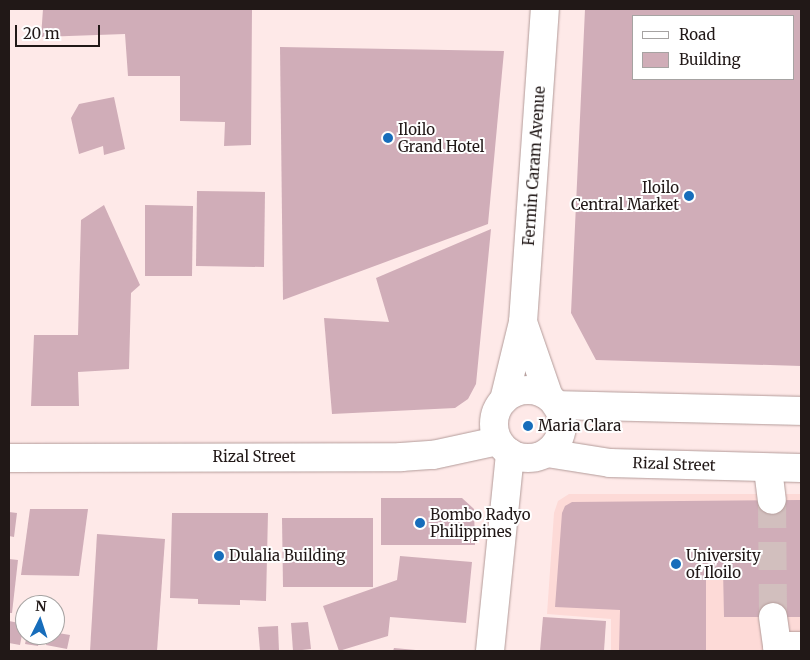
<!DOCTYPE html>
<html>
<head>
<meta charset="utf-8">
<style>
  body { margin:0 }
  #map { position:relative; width:810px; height:660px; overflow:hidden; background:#fee9e8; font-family:Merriweather,serif }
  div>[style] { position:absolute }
  .built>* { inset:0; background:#fddad7 }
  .building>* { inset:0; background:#d0adb8 }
  .minor-tunnel>* { height:28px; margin-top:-14px; transform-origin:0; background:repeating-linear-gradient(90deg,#d2bfbe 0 28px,transparent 0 42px) }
  .roads { filter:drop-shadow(0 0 1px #b39b99) drop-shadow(0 0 1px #b39b99) }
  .minor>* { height:28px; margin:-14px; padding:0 14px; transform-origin:14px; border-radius:14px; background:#fff }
  .major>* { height:28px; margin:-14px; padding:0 14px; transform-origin:14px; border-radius:14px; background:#fff }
  .major>.ring { margin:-14px; padding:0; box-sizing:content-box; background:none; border:28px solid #fff; border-radius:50% }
  .dots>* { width:14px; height:14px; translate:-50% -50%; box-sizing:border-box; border:2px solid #fff; border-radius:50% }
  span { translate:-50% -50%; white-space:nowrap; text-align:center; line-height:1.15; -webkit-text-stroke:4px #fff; paint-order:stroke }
  .poi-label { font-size:15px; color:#211817 }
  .left { translate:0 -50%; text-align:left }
  .right { translate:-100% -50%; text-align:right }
  .street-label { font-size:15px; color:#211817 }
  .frame { position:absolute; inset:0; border:10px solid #211817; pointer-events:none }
  .legend { position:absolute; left:632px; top:15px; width:162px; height:65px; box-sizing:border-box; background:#fff; border:1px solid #a6a3a2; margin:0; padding:6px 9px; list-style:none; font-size:15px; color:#211817 }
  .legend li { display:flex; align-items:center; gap:10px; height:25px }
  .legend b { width:25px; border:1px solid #a6a3a2 }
  .north { position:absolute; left:15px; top:595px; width:50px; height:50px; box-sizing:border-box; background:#fff; border:1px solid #a6a3a2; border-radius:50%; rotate:4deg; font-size:14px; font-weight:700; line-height:20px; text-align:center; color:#211817 }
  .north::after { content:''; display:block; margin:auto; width:18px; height:22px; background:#176dbb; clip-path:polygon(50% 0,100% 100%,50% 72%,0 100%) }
  .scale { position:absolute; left:15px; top:25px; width:85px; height:22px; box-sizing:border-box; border:2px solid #211817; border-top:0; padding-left:6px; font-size:15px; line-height:18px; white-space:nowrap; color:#211817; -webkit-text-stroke:4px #fff; paint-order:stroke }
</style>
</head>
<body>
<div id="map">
  <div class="built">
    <i style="clip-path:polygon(569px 494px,801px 494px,801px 651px,611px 651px,611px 619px,547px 614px,554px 513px,558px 501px)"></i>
  </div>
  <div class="building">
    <i style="clip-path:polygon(43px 9px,252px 9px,251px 145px,224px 146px,225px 122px,180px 121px,180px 76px,128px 76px,125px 34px,41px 37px)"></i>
    <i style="clip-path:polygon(evenodd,585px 9px,801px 9px,801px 366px,596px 360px,571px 313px,585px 9px,634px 16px,794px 16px,794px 79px,634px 79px,634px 16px)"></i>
    <i style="clip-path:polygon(280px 47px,504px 51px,488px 224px,283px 300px)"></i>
    <i style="clip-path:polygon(114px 97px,125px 149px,104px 155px,103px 146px,79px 154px,71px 118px,79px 104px)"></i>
    <i style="clip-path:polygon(197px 191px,265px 192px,264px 267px,196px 266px)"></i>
    <i style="clip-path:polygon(104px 205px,140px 285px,131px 293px,129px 369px,78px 372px,79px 406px,31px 406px,34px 335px,78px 335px,81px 220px)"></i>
    <i style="clip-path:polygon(145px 205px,193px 206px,192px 276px,145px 276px)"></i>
    <i style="clip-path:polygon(491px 229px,476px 384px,468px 399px,455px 408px,332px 414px,324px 318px,389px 322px,376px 278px)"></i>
    <i style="clip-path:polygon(381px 498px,462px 498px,474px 509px,475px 545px,381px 545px)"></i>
    <i style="clip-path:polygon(801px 500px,801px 617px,724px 617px,723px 569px,706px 570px,706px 651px,619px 651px,620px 610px,555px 607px,562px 513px,565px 506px,572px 502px)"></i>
    <i style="clip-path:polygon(30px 509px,88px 509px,79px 576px,21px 575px)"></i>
    <i style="clip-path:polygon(9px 512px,17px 513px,14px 537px,9px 536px)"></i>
    <i style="clip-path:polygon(172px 513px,268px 513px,266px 601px,240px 600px,240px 605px,198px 604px,198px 599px,170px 598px)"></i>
    <i style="clip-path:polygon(282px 518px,373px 518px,373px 587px,283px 587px)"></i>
    <i style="clip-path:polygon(97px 534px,165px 539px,157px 651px,90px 651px)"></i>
    <i style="clip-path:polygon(400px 556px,472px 562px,466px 623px,390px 617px,388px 636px,339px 651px,323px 606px,397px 580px)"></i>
    <i style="clip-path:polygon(9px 559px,18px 560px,12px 613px,9px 613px)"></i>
    <i style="clip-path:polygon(543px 617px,606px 621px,604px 651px,540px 651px)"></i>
    <i style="clip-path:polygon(9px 621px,24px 624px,20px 645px,9px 643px)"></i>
    <i style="clip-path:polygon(308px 622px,311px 649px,293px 651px,291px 623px)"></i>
    <i style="clip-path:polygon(278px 626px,279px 651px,260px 651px,258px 627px)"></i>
    <i style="clip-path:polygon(55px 627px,59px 628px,58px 633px,70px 635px,67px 649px,46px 645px,48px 635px,55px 635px)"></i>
    <i style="clip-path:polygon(27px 635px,41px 635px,38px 646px,25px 644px)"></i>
    <i style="clip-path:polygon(394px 648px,416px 650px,415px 651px,393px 651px)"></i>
  </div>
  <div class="minor-tunnel">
    <i style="left:772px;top:500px;width:117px;rotate:89.5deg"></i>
  </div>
  <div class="roads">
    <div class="minor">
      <i style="left:523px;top:322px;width:79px;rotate:70.9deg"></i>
      <i style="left:504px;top:400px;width:80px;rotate:-76.3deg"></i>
      <i style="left:523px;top:322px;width:314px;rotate:-86deg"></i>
      <i style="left:769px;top:477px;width:23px;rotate:83deg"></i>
      <i style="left:773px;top:617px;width:29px;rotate:82deg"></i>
      <i style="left:777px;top:646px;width:24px"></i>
      <i style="left:490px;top:651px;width:199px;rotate:-84.2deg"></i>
    </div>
    <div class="major">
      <i class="ring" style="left:494px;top:390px;width:40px;height:40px"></i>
      <i style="left:556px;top:405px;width:245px;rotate:1.4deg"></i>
      <i style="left:547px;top:453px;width:64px;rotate:9deg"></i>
      <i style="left:610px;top:463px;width:191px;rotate:1.5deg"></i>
      <i style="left:9px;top:458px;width:392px;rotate:-0.1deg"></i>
      <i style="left:401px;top:457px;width:32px;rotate:-4deg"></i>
      <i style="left:433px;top:455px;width:66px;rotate:-12.2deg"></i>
    </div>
  </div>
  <div class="dots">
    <i style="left:388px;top:138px;background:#176dbb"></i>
    <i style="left:689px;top:196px;background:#176dbb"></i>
    <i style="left:528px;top:426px;background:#176dbb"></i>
    <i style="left:420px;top:523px;background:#176dbb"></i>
    <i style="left:219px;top:556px;background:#176dbb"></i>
    <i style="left:676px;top:564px;background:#176dbb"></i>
  </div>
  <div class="poi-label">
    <span class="left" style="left:398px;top:138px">Iloilo<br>Grand Hotel</span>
    <span class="right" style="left:679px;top:196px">Iloilo<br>Central Market</span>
    <span class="left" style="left:538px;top:426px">Maria Clara</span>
    <span class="left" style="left:430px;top:523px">Bombo Radyo<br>Philippines</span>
    <span class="left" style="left:686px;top:564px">University<br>of Iloilo</span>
    <span class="left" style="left:229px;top:556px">Dulalia Building</span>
  </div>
  <div class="street-label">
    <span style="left:534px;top:166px;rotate:-86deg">Fermin Caram Avenue</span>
    <span style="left:254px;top:457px">Rizal Street</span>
    <span style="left:674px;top:464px;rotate:2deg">Rizal Street</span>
  </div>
  <div class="frame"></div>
  <ul class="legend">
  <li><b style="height:6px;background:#fff"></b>Road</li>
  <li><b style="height:14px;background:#d0adb8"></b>Building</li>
  </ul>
  <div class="north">N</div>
  <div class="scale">20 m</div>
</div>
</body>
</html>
